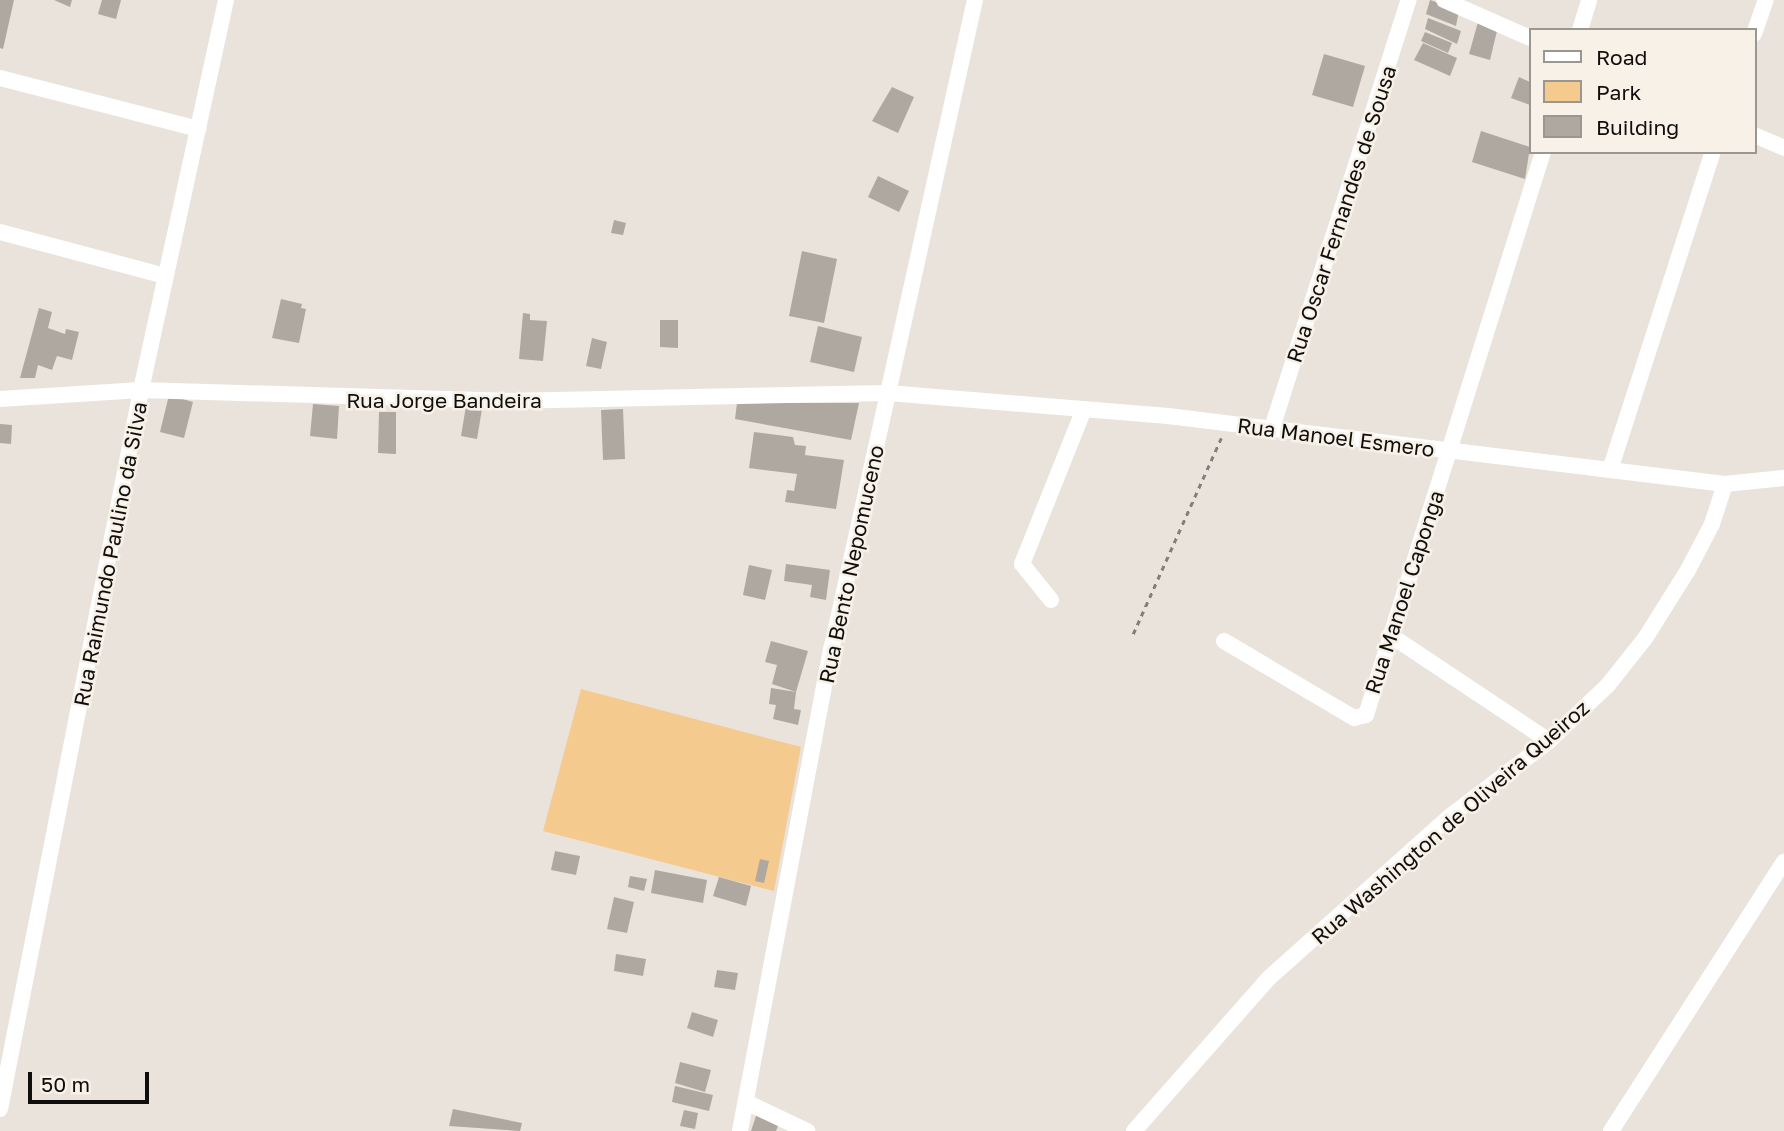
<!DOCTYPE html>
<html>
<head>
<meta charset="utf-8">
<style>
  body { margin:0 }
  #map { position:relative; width:1784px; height:1131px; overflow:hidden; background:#eae3db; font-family:"Golos Text",sans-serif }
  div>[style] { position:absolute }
  .green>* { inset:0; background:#f4ca8f }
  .building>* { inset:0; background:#aea8a0 }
  .path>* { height:2.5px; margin-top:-1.25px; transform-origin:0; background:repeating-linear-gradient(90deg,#837e79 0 5px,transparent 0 10px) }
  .minor>* { height:16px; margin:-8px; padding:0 8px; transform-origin:8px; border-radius:8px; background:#fff }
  span { translate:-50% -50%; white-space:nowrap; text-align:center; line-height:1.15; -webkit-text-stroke:5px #f7f1e8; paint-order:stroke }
  .street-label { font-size:21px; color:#100e0c }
  .legend { position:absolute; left:1529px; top:28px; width:228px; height:126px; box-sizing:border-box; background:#f7f1e8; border:2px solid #9b9690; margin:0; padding:9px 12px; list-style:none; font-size:21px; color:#100e0c }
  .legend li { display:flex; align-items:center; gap:14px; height:35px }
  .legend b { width:35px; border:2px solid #9b9690 }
  .scale { position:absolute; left:28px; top:1072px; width:121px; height:32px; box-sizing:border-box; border:4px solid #100e0c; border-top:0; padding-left:9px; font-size:21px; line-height:24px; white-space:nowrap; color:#100e0c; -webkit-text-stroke:5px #f7f1e8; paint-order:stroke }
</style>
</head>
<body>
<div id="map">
  <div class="green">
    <i style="clip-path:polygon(581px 689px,801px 747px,774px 891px,543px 831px)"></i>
  </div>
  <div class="building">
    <i style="clip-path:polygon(0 0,14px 0,3px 49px,0 48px)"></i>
    <i style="clip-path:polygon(54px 0,72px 0,70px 7px)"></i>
    <i style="clip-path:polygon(102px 0,121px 0,116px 19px,98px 14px)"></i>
    <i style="clip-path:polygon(1430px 0,1459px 10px,1456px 26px,1426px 14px)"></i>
    <i style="clip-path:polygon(1428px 18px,1461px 31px,1457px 44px,1425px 29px)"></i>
    <i style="clip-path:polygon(1478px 22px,1497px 31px,1490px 60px,1469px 54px)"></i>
    <i style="clip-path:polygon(1425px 32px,1452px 43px,1448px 53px,1421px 41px)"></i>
    <i style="clip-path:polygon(1423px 43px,1457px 58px,1450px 76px,1414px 60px)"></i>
    <i style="clip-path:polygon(1324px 54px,1365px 66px,1353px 107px,1312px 95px)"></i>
    <i style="clip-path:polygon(1519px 77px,1530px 82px,1530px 105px,1511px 98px)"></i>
    <i style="clip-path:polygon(892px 87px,914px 97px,898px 133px,872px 121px)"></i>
    <i style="clip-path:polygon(1481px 131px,1530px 147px,1525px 179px,1472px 162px)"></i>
    <i style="clip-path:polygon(878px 176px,909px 191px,899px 212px,868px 197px)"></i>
    <i style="clip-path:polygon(614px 220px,626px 223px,623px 235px,611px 233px)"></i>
    <i style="clip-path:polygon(802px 251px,837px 259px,824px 323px,789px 316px)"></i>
    <i style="clip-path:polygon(281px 299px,302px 304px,301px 308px,306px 309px,299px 343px,272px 338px)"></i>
    <i style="clip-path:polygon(39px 308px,52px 312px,48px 328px,65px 334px,66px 329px,79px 332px,72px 360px,57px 356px,52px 370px,38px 365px,35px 378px,20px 378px)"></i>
    <i style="clip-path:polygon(523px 313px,530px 314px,530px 320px,547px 321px,543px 361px,519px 359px)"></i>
    <i style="clip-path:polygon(660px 320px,678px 320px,678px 348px,660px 347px)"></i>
    <i style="clip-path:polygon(818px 326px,862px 337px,854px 372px,810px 362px)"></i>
    <i style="clip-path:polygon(592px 338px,607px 342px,601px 369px,586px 366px)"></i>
    <i style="clip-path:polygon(169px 395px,193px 402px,184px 438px,160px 432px)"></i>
    <i style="clip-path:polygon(737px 403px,859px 403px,851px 440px,735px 419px)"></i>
    <i style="clip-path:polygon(313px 404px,339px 406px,337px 439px,310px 436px)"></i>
    <i style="clip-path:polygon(466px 406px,482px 409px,477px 439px,461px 436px)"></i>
    <i style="clip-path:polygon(623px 409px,625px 459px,603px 460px,601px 410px)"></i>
    <i style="clip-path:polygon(379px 412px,396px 412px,396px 454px,378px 453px)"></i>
    <i style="clip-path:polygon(0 424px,12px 425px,11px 444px,0 443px)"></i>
    <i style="clip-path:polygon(754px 432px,793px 437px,795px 445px,806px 446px,805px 455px,844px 460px,836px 509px,785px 502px,787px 490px,794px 491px,797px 474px,749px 468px)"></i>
    <i style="clip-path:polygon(786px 564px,830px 570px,826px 600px,810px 597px,812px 585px,784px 581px)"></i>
    <i style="clip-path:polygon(749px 565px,772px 570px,765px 600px,743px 595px)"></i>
    <i style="clip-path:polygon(771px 641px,808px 651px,796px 692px,794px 709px,801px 710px,798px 725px,773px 719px,776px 705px,769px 704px,771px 688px,796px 692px,772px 684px,777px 665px,765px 662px)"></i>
    <i style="clip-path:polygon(555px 851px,580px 856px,576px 875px,551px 870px)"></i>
    <i style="clip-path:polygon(760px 859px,769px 861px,764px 883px,755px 881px)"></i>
    <i style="clip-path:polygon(655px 870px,707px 880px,703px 903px,651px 893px)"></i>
    <i style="clip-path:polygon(630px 876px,647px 879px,644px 891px,628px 887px)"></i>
    <i style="clip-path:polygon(719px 877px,751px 886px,746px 906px,713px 896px)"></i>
    <i style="clip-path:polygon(614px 897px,634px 902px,627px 933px,607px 929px)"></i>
    <i style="clip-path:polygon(616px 954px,646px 959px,643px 976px,614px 971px)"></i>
    <i style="clip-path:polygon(717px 970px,738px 973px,735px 990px,714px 987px)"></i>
    <i style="clip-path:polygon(692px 1012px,718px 1020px,713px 1037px,687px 1028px)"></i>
    <i style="clip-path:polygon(680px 1062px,711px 1070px,705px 1092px,675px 1083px)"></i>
    <i style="clip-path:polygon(675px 1086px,713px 1095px,709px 1111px,672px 1102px)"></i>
    <i style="clip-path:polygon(453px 1109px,522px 1123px,520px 1131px,449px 1126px)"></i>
    <i style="clip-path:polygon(684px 1110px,698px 1113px,695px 1129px,680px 1126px)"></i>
    <i style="clip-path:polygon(757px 1113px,780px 1121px,776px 1131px,751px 1131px)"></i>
  </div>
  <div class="path">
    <i style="left:1133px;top:634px;width:215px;rotate:-65.8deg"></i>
  </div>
  <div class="minor">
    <i style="left:1444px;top:0;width:94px;rotate:23.8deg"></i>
    <i style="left:1580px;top:30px;width:31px;rotate:-73deg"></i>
    <i style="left:1754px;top:34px;width:36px;rotate:-71deg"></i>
    <i style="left:0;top:78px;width:205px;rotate:14.4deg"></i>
    <i style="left:1754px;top:135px;width:33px;rotate:23deg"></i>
    <i style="left:0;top:232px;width:171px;rotate:14.9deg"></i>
    <i style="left:0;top:399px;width:141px;rotate:-3.7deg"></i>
    <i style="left:141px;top:390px;width:363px;rotate:1.7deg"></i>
    <i style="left:504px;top:401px;width:384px;rotate:-1.2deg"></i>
    <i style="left:888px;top:393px;width:281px;rotate:4.7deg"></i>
    <i style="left:1168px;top:416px;width:561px;rotate:6.96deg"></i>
    <i style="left:1725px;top:484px;width:59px;rotate:-5.8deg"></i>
    <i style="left:1272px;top:428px;width:449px;rotate:-72.3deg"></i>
    <i style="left:1610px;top:470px;width:334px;rotate:-72.1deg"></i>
    <i style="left:1051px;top:600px;width:46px;rotate:-128.9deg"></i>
    <i style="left:1022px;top:564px;width:167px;rotate:-68.2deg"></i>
    <i style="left:1390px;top:635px;width:191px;rotate:33.7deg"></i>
    <i style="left:1224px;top:641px;width:151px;rotate:30.6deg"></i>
    <i style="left:1354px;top:718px;width:12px;rotate:-14deg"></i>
    <i style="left:1366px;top:715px;width:590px;rotate:-72.55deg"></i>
    <i style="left:746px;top:1102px;width:68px;rotate:25.4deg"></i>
    <i style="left:0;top:1109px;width:733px;rotate:-78.9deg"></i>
    <i style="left:141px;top:390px;width:399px;rotate:-77.7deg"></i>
    <i style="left:740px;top:1131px;width:494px;rotate:-79.3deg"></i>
    <i style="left:832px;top:646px;width:662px;rotate:-77.52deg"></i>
    <i style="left:1134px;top:1131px;width:204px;rotate:-48.6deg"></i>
    <i style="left:1269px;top:978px;width:241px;rotate:-41.8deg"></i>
    <i style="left:1449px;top:817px;width:126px;rotate:-37.2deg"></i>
    <i style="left:1549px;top:741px;width:81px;rotate:-43.5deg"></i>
    <i style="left:1608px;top:685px;width:61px;rotate:-51.6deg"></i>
    <i style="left:1646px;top:637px;width:79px;rotate:-57.9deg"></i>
    <i style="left:1688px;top:570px;width:52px;rotate:-62.4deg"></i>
    <i style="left:1712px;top:524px;width:42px;rotate:-72deg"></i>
    <i style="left:1611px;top:1131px;width:320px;rotate:-57.3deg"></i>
  </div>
  <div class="street-label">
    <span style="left:1341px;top:214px;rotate:-72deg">Rua Oscar Fernandes de Sousa</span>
    <span style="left:444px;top:400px">Rua Jorge Bandeira</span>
    <span style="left:1336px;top:437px;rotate:7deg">Rua Manoel Esmero</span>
    <span style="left:110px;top:554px;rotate:-79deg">Rua Raimundo Paulino da Silva</span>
    <span style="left:851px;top:564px;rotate:-78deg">Rua Bento Nepomuceno</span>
    <span style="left:1404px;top:592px;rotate:-72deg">Rua Manoel Caponga</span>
    <span style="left:1450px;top:822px;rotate:-41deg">Rua Washington de Oliveira Queiroz</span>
  </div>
  <ul class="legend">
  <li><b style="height:9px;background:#fff"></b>Road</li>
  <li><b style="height:19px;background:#f4ca8f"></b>Park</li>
  <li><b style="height:19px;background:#aea8a0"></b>Building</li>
  </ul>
  <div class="scale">50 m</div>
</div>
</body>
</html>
